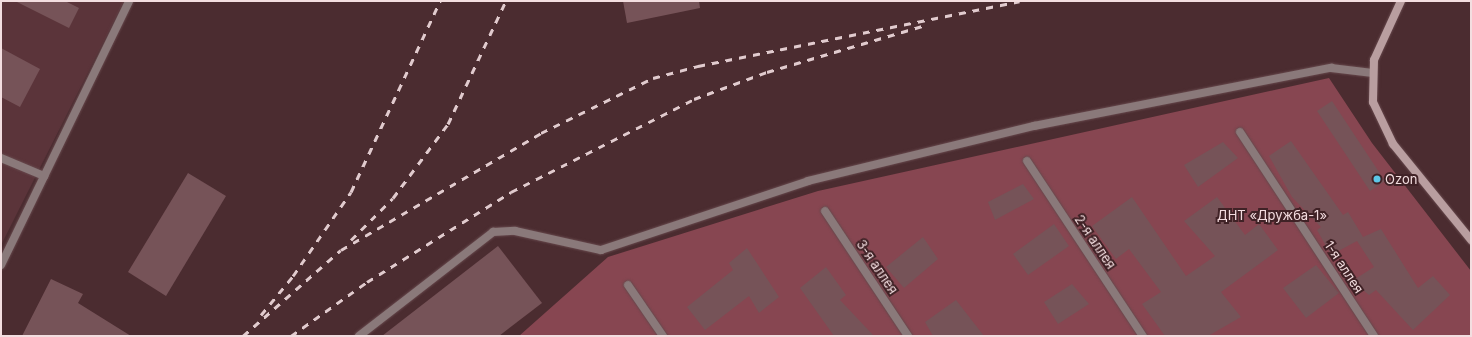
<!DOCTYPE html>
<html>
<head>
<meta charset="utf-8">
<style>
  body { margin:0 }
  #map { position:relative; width:1472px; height:337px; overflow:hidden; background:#4b2c30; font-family:Inter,sans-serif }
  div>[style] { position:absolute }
  .built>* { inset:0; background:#5b343a }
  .green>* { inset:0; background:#874651 }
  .building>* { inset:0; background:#765358 }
  .roads { filter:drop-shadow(0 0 1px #66484c) drop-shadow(0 0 1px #66484c) }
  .lane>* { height:8px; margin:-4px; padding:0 4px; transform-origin:4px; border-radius:4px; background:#8a797a }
  .street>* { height:8px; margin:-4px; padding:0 4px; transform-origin:4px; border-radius:4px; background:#8a797a }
  .secondary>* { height:8px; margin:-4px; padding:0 4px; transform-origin:4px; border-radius:4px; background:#b99ea0 }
  .rail>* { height:3px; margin-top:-1.5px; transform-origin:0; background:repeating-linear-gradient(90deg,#e1cbce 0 7px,transparent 0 14px) }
  .dots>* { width:11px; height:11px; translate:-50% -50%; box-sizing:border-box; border:2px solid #402226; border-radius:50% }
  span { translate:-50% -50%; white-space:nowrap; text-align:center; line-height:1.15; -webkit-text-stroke:4px #402226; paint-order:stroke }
  .poi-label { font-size:13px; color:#f3dee0 }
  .left { translate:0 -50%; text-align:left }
  .park-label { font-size:13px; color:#f3dcdf }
  .street-label { font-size:13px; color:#f3dee0 }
  .frame { position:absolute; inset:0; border:2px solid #f3dee0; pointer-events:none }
</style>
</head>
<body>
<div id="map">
  <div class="built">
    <i style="clip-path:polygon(1px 1px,124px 1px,1px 245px)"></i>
  </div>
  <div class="green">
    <i style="clip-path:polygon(1329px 78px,1372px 143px,1471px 271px,1471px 336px,519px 336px,608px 257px,818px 191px)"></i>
  </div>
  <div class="building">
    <i style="clip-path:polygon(15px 1px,65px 1px,79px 8px,69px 28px)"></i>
    <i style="clip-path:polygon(623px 1px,699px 1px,700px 8px,627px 23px)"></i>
    <i style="clip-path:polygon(1px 48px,40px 69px,20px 107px,1px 97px)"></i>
    <i style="clip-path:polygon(1332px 101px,1385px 181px,1370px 191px,1317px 111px)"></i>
    <i style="clip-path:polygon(1291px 141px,1343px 215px,1348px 212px,1363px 237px,1381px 229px,1418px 288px,1433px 276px,1450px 295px,1413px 330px,1376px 290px,1369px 295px,1352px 281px,1374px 267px,1357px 241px,1331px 255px,1317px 230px,1321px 227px,1292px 197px,1269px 156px)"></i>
    <i style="clip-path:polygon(1223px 142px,1238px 158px,1198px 187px,1184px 165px)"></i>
    <i style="clip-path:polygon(188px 173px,226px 196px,166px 296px,128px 272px)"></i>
    <i style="clip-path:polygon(1023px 184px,1034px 199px,995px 220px,988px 202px)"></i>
    <i style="clip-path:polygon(1132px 197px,1186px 276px,1215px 256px,1184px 221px,1217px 197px,1245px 235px,1259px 224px,1278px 250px,1221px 292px,1241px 317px,1208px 336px,1165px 336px,1142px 304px,1161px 292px,1129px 249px,1116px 259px,1092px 226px)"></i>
    <i style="clip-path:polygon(1054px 224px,1069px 246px,1028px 275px,1013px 254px)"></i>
    <i style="clip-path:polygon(923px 237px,938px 259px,904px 288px,886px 267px)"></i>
    <i style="clip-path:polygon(498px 246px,542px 303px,499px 336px,382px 336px)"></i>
    <i style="clip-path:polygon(747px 248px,779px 297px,759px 313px,749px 296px,705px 330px,687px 307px,733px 270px,729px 263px)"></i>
    <i style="clip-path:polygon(1316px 265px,1339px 293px,1306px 318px,1283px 288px)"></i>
    <i style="clip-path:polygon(826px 267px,846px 295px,840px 300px,874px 336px,834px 336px,800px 288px)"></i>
    <i style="clip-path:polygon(51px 279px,83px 294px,78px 303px,131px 336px,22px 336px)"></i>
    <i style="clip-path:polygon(1072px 284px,1089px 304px,1058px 324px,1044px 302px)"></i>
    <i style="clip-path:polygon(956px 300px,984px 336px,933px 336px,925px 322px)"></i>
  </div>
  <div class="roads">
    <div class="lane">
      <i style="left:1240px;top:132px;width:244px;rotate:56.7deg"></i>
      <i style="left:1px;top:158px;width:47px;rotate:22.7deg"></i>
      <i style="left:1027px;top:161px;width:210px;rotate:56.5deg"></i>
      <i style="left:825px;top:211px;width:150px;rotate:56.4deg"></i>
      <i style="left:628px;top:285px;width:62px;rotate:55.5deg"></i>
      <i style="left:359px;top:336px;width:170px;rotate:-37.8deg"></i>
      <i style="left:493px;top:232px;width:22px;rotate:-3deg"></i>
      <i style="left:515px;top:231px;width:88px;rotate:12.5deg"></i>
      <i style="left:601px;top:250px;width:218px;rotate:-18.4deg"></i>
      <i style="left:808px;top:181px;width:233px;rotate:-13.7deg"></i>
      <i style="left:1034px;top:126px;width:303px;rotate:-11.1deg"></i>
      <i style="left:1331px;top:68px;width:42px;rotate:6.8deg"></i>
    </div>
    <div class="street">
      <i style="left:1px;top:265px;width:293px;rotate:-64.1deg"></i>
    </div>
    <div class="secondary">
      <i style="left:1401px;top:1px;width:65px;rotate:114.6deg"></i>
      <i style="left:1374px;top:60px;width:42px;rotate:91.4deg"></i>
      <i style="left:1373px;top:102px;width:47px;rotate:64.5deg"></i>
      <i style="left:1393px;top:144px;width:124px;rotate:50.9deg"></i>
    </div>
  </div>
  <div class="rail">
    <i style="left:351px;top:240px;width:59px;rotate:-45deg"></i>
    <i style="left:393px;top:198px;width:92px;rotate:-53.4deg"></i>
    <i style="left:448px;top:124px;width:136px;rotate:-64.8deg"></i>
    <i style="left:261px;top:315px;width:50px;rotate:-50.6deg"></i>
    <i style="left:293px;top:276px;width:102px;rotate:-55.4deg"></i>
    <i style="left:351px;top:192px;width:211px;rotate:-65deg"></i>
    <i style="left:243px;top:336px;width:130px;rotate:-41.3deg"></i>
    <i style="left:341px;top:250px;width:232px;rotate:-30.3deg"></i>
    <i style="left:541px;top:133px;width:125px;rotate:-26.2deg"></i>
    <i style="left:653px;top:78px;width:47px;rotate:-14.9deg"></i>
    <i style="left:698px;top:66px;width:328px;rotate:-11.4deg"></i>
    <i style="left:291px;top:336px;width:93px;rotate:-35.4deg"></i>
    <i style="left:367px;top:282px;width:170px;rotate:-32deg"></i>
    <i style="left:511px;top:192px;width:205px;rotate:-26.9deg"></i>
    <i style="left:694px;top:99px;width:78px;rotate:-20.3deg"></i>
    <i style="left:767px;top:72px;width:162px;rotate:-16.5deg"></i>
  </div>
  <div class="dots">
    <i style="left:1377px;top:179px;background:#5cc7e8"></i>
  </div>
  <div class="poi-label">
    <span class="left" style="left:1385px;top:179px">Ozon</span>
  </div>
  <div class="park-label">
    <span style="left:1272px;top:215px">ДНТ «Дружба-1»</span>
  </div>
  <div class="street-label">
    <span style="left:1095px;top:242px;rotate:56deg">2-я аллея</span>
    <span style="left:877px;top:267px;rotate:56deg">3-я аллея</span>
    <span style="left:1344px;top:267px;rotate:57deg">1-я аллея</span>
  </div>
  <div class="frame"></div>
</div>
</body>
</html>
